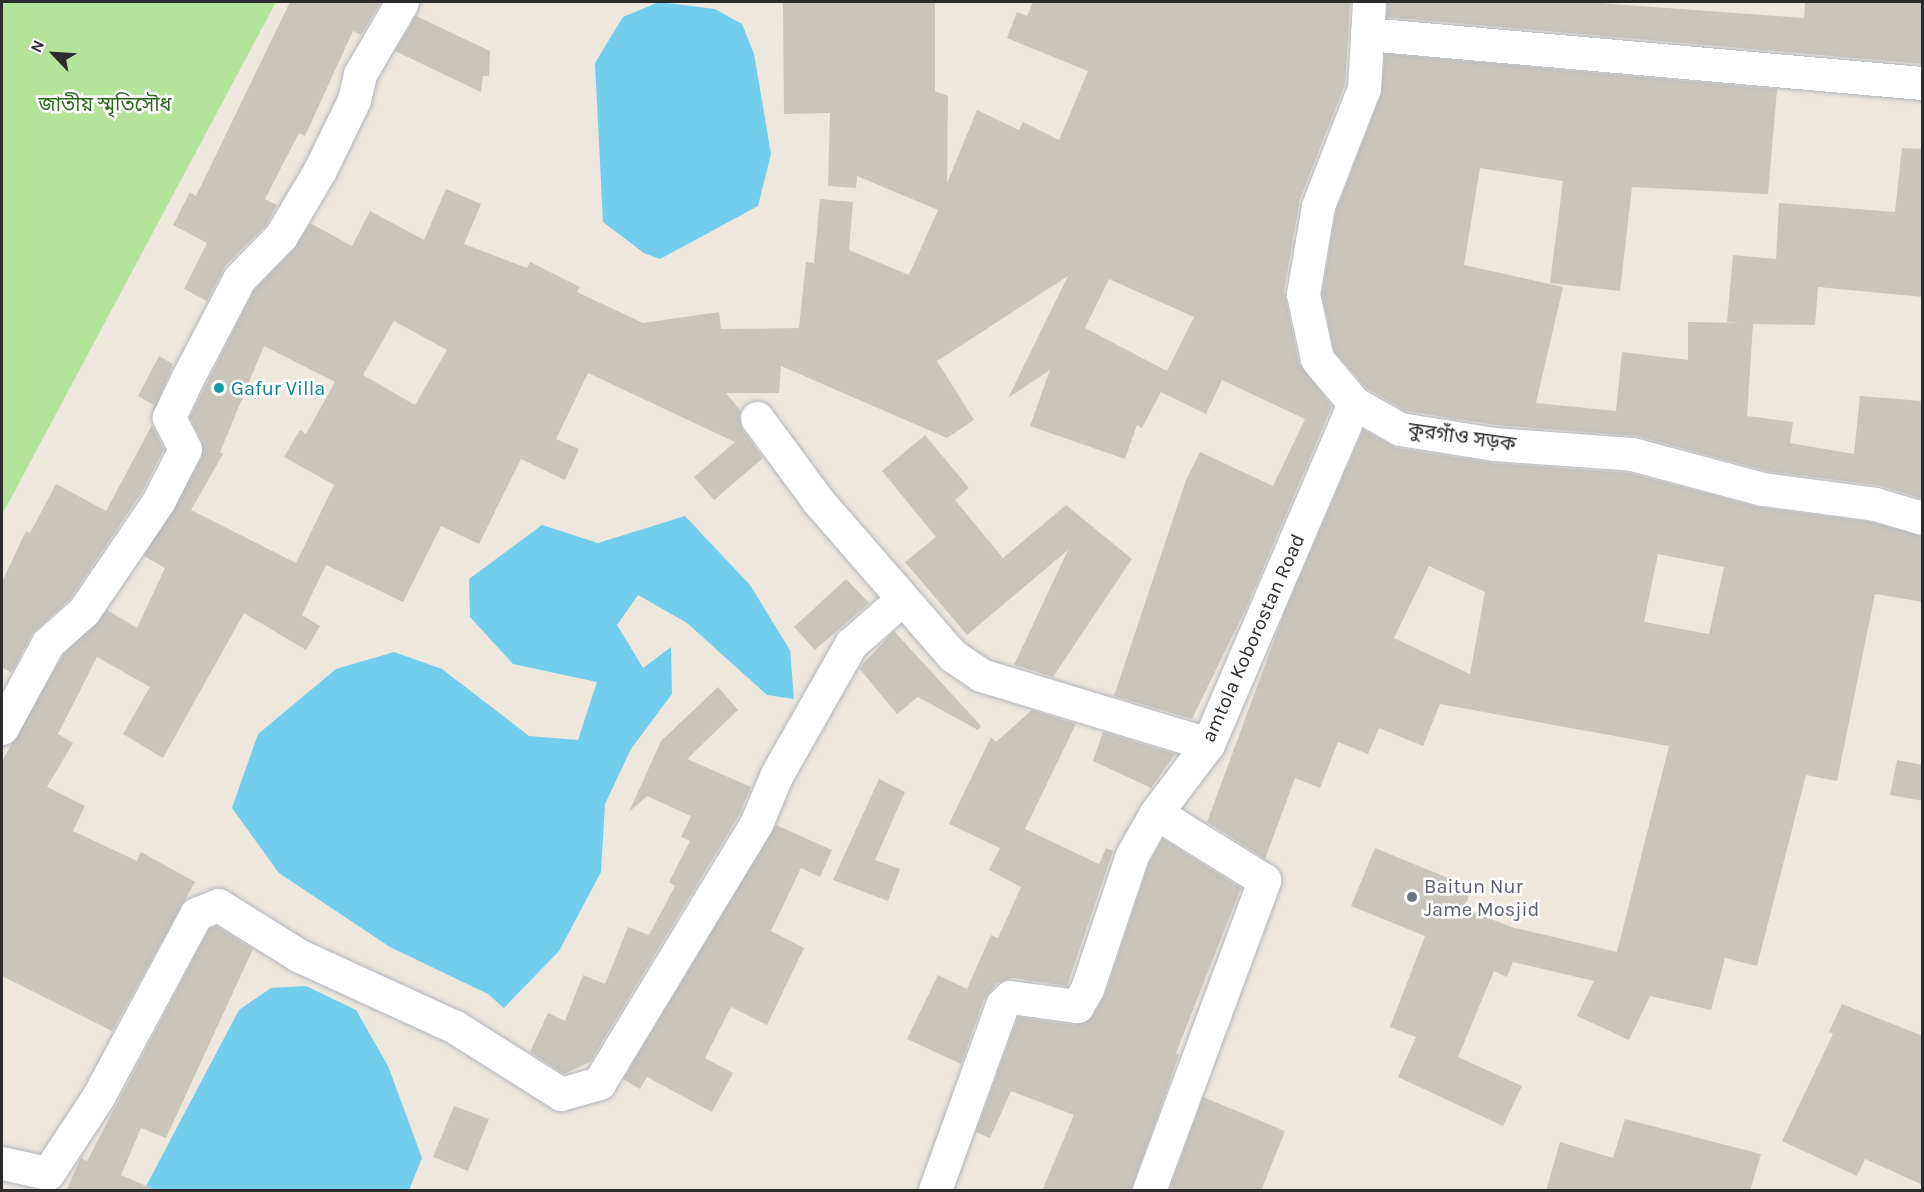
<!DOCTYPE html>
<html>
<head>
<meta charset="utf-8">
<style>
  body { margin:0 }
  #map { position:relative; width:1924px; height:1192px; overflow:hidden; background:#ede7de; font-family:Karla,"Noto Sans Bengali",sans-serif }
  div>[style] { position:absolute }
  .green>* { inset:0; background:#b4e39c }
  .water>* { inset:0; background:#73cded }
  .building>* { inset:0; background:#c9c5bd }
  .roads { filter:drop-shadow(0 0 2px #b2b5bf) drop-shadow(0 0 2px #b2b5bf) }
  .street>* { height:33px; margin:-16.5px; padding:0 16.5px; transform-origin:16.5px; border-radius:16.5px; background:#fff }
  .secondary>* { height:33px; margin:-16.5px; padding:0 16.5px; transform-origin:16.5px; border-radius:16.5px; background:#fff }
  .dots>* { width:16px; height:16px; translate:-50% -50%; box-sizing:border-box; border:3px solid #fff; border-radius:50% }
  span { translate:-50% -50%; white-space:nowrap; text-align:center; line-height:1.15; -webkit-text-stroke:5px #fff; paint-order:stroke }
  .park-label { font-size:20px; color:#2c691b }
  .culture-label { font-size:20px; color:#0d838f }
  .left { translate:0 -50%; text-align:left }
  .street-label { font-size:20px; color:#2c2c2c }
  .worship-label { font-size:20px; color:#5b616d }
  .frame { position:absolute; inset:0; border:3px solid #2c2c2c; pointer-events:none }
  .north { position:absolute; left:24px; top:24px; width:60px; height:60px; -webkit-text-stroke:4px #fff; paint-order:stroke; rotate:295deg; font-size:16px; font-weight:700; line-height:24px; text-align:center; color:#2c2c2c }
  .north::after { content:''; display:block; margin:auto; width:21px; height:27px; background:#2c2c2c; clip-path:polygon(50% 0,100% 100%,50% 72%,0 100%) }
</style>
</head>
<body>
<div id="map">
  <div class="green">
    <i style="clip-path:polygon(2px 2px,276px 2px,2px 515px)"></i>
  </div>
  <div class="water">
    <i style="clip-path:polygon(659px 2px,715px 9px,742px 24px,754px 54px,771px 154px,758px 206px,660px 259px,644px 253px,603px 222px,595px 63px,623px 17px)"></i>
    <i style="clip-path:polygon(685px 516px,750px 585px,790px 650px,794px 699px,767px 695px,687px 623px,638px 595px,617px 625px,643px 668px,671px 647px,672px 694px,631px 749px,605px 804px,601px 872px,559px 951px,504px 1008px,488px 994px,390px 947px,279px 873px,232px 808px,258px 734px,336px 669px,394px 652px,442px 669px,529px 736px,578px 740px,597px 682px,513px 664px,470px 617px,469px 579px,542px 525px,598px 543px)"></i>
    <i style="clip-path:polygon(306px 986px,356px 1010px,388px 1066px,422px 1158px,409px 1190px,144px 1190px,239px 1010px,271px 988px)"></i>
  </div>
  <div class="building">
    <i style="clip-path:polygon(290px 2px,381px 2px,361px 35px,353px 31px,305px 136px,299px 133px,265px 199px,277px 205px,266px 225px,225px 266px,207px 301px,184px 289px,207px 243px,173px 225px,190px 192px,196px 196px)"></i>
    <i style="clip-path:polygon(evenodd,783px 2px,935px 2px,935px 91px,948px 96px,947px 183px,977px 110px,1019px 130px,1023px 122px,1059px 140px,1088px 71px,1007px 38px,1017px 12px,1027px 16px,1033px 2px,1350px 2px,1345px 84px,1300px 199px,1284px 291px,1299px 363px,1332px 406px,1247px 606px,1192px 719px,1114px 696px,1186px 480px,1200px 452px,1273px 486px,1305px 419px,1222px 380px,1206px 414px,1161px 392px,1142px 428px,1137px 425px,1125px 459px,1030px 426px,1050px 370px,1008px 398px,1068px 276px,937px 361px,974px 420px,947px 438px,781px 366px,779px 393px,726px 393px,740px 410px,742px 429px,763px 458px,714px 500px,694px 477px,735px 442px,588px 373px,556px 439px,579px 449px,565px 480px,521px 459px,479px 544px,441px 526px,403px 602px,326px 565px,302px 615px,320px 626px,306px 650px,244px 613px,163px 758px,123px 734px,150px 687px,97px 657px,58px 734px,73px 743px,47px 787px,85px 806px,73px 831px,137px 861px,141px 852px,195px 882px,112px 1031px,2px 976px,2px 761px,63px 655px,107px 610px,137px 628px,165px 568px,144px 556px,202px 457px,202px 441px,190px 417px,254px 290px,294px 249px,310px 223px,352px 246px,370px 211px,424px 240px,446px 189px,481px 204px,464px 244px,527px 268px,530px 262px,580px 287px,577px 292px,643px 323px,719px 312px,721px 329px,799px 328px,806px 262px,814px 263px,820px 199px,853px 202px,849px 250px,909px 275px,938px 210px,857px 176px,856px 188px,828px 186px,830px 113px,784px 114px,783px 2px,1109px 279px,1194px 317px,1167px 371px,1085px 328px,1109px 279px,783px 2px,394px 321px,447px 350px,415px 405px,363px 375px,394px 321px,783px 2px,264px 346px,335px 382px,306px 434px,300px 430px,284px 457px,334px 485px,296px 563px,191px 510px,223px 454px,220px 452px,264px 346px)"></i>
    <i style="clip-path:polygon(1387px 2px,1585px 2px,1804px 18px,1805px 2px,1923px 2px,1923px 64px,1387px 17px)"></i>
    <i style="clip-path:polygon(416px 16px,490px 51px,489px 76px,483px 76px,481px 92px,395px 51px)"></i>
    <i style="clip-path:polygon(1385px 54px,1777px 89px,1768px 194px,1632px 187px,1620px 291px,1550px 283px,1563px 181px,1480px 168px,1464px 265px,1563px 287px,1536px 403px,1616px 411px,1622px 352px,1688px 360px,1688px 322px,1739px 323px,1727px 322px,1733px 255px,1776px 259px,1779px 203px,1895px 212px,1902px 148px,1923px 149px,1923px 297px,1818px 287px,1815px 325px,1753px 324px,1747px 416px,1793px 422px,1790px 443px,1854px 454px,1860px 396px,1923px 401px,1923px 499px,1877px 485px,1767px 471px,1637px 436px,1496px 425px,1406px 411px,1366px 388px,1334px 351px,1322px 294px,1336px 211px,1381px 95px)"></i>
    <i style="clip-path:polygon(159px 356px,173px 364px,151px 419px,154px 405px,138px 396px)"></i>
    <i style="clip-path:polygon(152px 425px,164px 449px,142px 492px,70px 599px,32px 634px,11px 673px,2px 667px,2px 582px,26px 531px,30px 533px,56px 484px,106px 511px)"></i>
    <i style="clip-path:polygon(evenodd,1363px 430px,1397px 448px,1493px 463px,1629px 473px,1758px 507px,1871px 522px,1923px 536px,1923px 602px,1875px 594px,1837px 781px,1806px 775px,1757px 966px,1725px 958px,1711px 1010px,1650px 996px,1629px 1040px,1577px 1016px,1594px 981px,1513px 962px,1507px 977px,1494px 971px,1458px 1057px,1522px 1086px,1503px 1126px,1398px 1077px,1416px 1037px,1390px 1027px,1425px 936px,1351px 906px,1375px 848px,1472px 888px,1464px 908px,1511px 927px,1617px 952px,1669px 746px,1440px 704px,1423px 746px,1379px 728px,1368px 754px,1338px 742px,1320px 788px,1295px 778px,1265px 859px,1207px 822px,1285px 611px,1363px 430px,1658px 554px,1724px 567px,1709px 634px,1644px 622px,1658px 554px,1363px 430px,1429px 566px,1485px 592px,1470px 674px,1394px 638px,1429px 566px)"></i>
    <i style="clip-path:polygon(925px 435px,969px 488px,955px 500px,1003px 558px,1066px 505px,1132px 559px,1053px 677px,1014px 665px,1068px 550px,967px 635px,905px 562px,936px 537px,882px 471px)"></i>
    <i style="clip-path:polygon(846px 579px,869px 603px,815px 650px,794px 627px)"></i>
    <i style="clip-path:polygon(894px 631px,981px 726px,978px 730px,918px 697px,897px 714px,859px 668px)"></i>
    <i style="clip-path:polygon(718px 687px,738px 710px,687px 759px,751px 787px,739px 815px,590px 1062px,564px 1074px,530px 1052px,548px 1013px,565px 1021px,583px 975px,605px 984px,628px 927px,649px 935px,675px 886px,669px 882px,690px 841px,681px 837px,691px 816px,647px 796px,629px 812px,661px 741px)"></i>
    <i style="clip-path:polygon(1032px 710px,1076px 724px,1025px 829px,1099px 864px,1106px 848px,1113px 851px,1067px 986px,1012px 978px,997px 983px,984px 999px,961px 1064px,907px 1039px,938px 975px,967px 989px,991px 935px,998px 938px,1021px 887px,989px 870px,1000px 848px,949px 824px,991px 737px,996px 742px)"></i>
    <i style="clip-path:polygon(1103px 732px,1175px 754px,1151px 788px,1093px 761px)"></i>
    <i style="clip-path:polygon(1897px 760px,1923px 765px,1923px 801px,1890px 795px)"></i>
    <i style="clip-path:polygon(879px 779px,905px 792px,875px 860px,900px 869px,888px 901px,833px 880px)"></i>
    <i style="clip-path:polygon(776px 825px,832px 850px,820px 877px,801px 868px,771px 931px,804px 948px,767px 1025px,731px 1007px,705px 1058px,733px 1073px,712px 1112px,647px 1077px,640px 1089px,623px 1079px)"></i>
    <i style="clip-path:polygon(1163px 839px,1241px 888px,1176px 1053px,1179px 1055px,1131px 1191px,1042px 1191px,1074px 1115px,1011px 1091px,990px 1138px,976px 1132px,1018px 1017px,1075px 1025px,1093px 1016px,1105px 995px,1149px 863px)"></i>
    <i style="clip-path:polygon(216px 926px,253px 949px,166px 1138px,141px 1128px,121px 1175px,158px 1191px,66px 1191px,81px 1158px,87px 1161px,209px 929px)"></i>
    <i style="clip-path:polygon(1842px 1004px,1923px 1036px,1923px 1185px,1865px 1159px,1857px 1176px,1782px 1141px,1833px 1034px,1829px 1032px)"></i>
    <i style="clip-path:polygon(1203px 1097px,1285px 1131px,1261px 1191px,1169px 1191px)"></i>
    <i style="clip-path:polygon(454px 1106px,489px 1119px,468px 1171px,433px 1157px)"></i>
    <i style="clip-path:polygon(1625px 1119px,1761px 1154px,1750px 1191px,1546px 1191px,1560px 1142px,1613px 1158px)"></i>
  </div>
  <div class="roads">
    <div class="street">
      <i style="left:1367px;top:34px;width:557px;rotate:5.05deg"></i>
      <i style="left:757px;top:418px;width:104px;rotate:53.6deg"></i>
      <i style="left:819px;top:502px;width:204px;rotate:49deg"></i>
      <i style="left:953px;top:656px;width:34px;rotate:34deg"></i>
      <i style="left:981px;top:675px;width:237px;rotate:16.9deg"></i>
      <i style="left:2px;top:728px;width:97px;rotate:-61.6deg"></i>
      <i style="left:48px;top:643px;width:48px;rotate:-41.6deg"></i>
      <i style="left:84px;top:611px;width:132px;rotate:-55.8deg"></i>
      <i style="left:158px;top:502px;width:59px;rotate:-63deg"></i>
      <i style="left:185px;top:449px;width:36px;rotate:-117deg"></i>
      <i style="left:169px;top:417px;width:42px;rotate:-64.7deg"></i>
      <i style="left:187px;top:379px;width:113px;rotate:-62.5deg"></i>
      <i style="left:239px;top:279px;width:60px;rotate:-45.7deg"></i>
      <i style="left:281px;top:236px;width:77px;rotate:-59.4deg"></i>
      <i style="left:320px;top:170px;width:78px;rotate:-64.1deg"></i>
      <i style="left:354px;top:100px;width:27px;rotate:-77deg"></i>
      <i style="left:360px;top:74px;width:83px;rotate:-59.7deg"></i>
      <i style="left:2px;top:1163px;width:47px;rotate:12.3deg"></i>
      <i style="left:48px;top:1173px;width:91px;rotate:-56.7deg"></i>
      <i style="left:98px;top:1097px;width:208px;rotate:-61.8deg"></i>
      <i style="left:196px;top:914px;width:24px;rotate:-22deg"></i>
      <i style="left:218px;top:905px;width:94px;rotate:32deg"></i>
      <i style="left:298px;top:955px;width:173px;rotate:24.6deg"></i>
      <i style="left:455px;top:1027px;width:125px;rotate:32.3deg"></i>
      <i style="left:561px;top:1094px;width:40px;rotate:-16deg"></i>
      <i style="left:599px;top:1083px;width:303px;rotate:-58.8deg"></i>
      <i style="left:756px;top:824px;width:54px;rotate:-67.2deg"></i>
      <i style="left:777px;top:774px;width:150px;rotate:-60.4deg"></i>
      <i style="left:851px;top:644px;width:68px;rotate:-41.4deg"></i>
      <i style="left:935px;top:1190px;width:197px;rotate:-70.1deg"></i>
      <i style="left:1002px;top:1005px;width:11px;rotate:-45deg"></i>
      <i style="left:1010px;top:997px;width:68px;rotate:7.7deg"></i>
      <i style="left:1077px;top:1006px;width:20px;rotate:-60deg"></i>
      <i style="left:1087px;top:989px;width:141px;rotate:-71.4deg"></i>
      <i style="left:1132px;top:855px;width:48px;rotate:-60.3deg"></i>
      <i style="left:1156px;top:813px;width:86px;rotate:-53deg"></i>
      <i style="left:1208px;top:744px;width:371px;rotate:-66.8deg"></i>
      <i style="left:1149px;top:1190px;width:331px;rotate:-69.6deg"></i>
      <i style="left:1264px;top:880px;width:127px;rotate:-148.2deg"></i>
    </div>
    <div class="secondary">
      <i style="left:1369px;top:2px;width:86px;rotate:93.3deg"></i>
      <i style="left:1364px;top:88px;width:127px;rotate:111.3deg"></i>
      <i style="left:1318px;top:206px;width:89px;rotate:99.7deg"></i>
      <i style="left:1303px;top:294px;width:66px;rotate:77.8deg"></i>
      <i style="left:1317px;top:359px;width:57px;rotate:49.9deg"></i>
      <i style="left:1354px;top:403px;width:53px;rotate:29.5deg"></i>
      <i style="left:1400px;top:429px;width:95px;rotate:9.1deg"></i>
      <i style="left:1494px;top:444px;width:138px;rotate:4.1deg"></i>
      <i style="left:1632px;top:454px;width:136px;rotate:15deg"></i>
      <i style="left:1763px;top:489px;width:113px;rotate:7.6deg"></i>
      <i style="left:1875px;top:504px;width:49px;rotate:16.6deg"></i>
    </div>
  </div>
  <div class="dots">
    <i style="left:219px;top:388px;background:#0f9aa8"></i>
    <i style="left:1412px;top:897px;background:#6b7280"></i>
  </div>
  <div class="park-label">
    <span style="left:105px;top:104px">জাতীয় স্মৃতিসৌধ</span>
  </div>
  <div class="culture-label">
    <span class="left" style="left:231px;top:388px">Gafur Villa</span>
  </div>
  <div class="street-label">
    <span style="left:1462px;top:437px;rotate:8deg">কুরগাঁও সড়ক</span>
    <span style="left:1253px;top:638px;rotate:-66deg">amtola Koborostan Road</span>
  </div>
  <div class="worship-label">
    <span class="left" style="left:1424px;top:898px">Baitun Nur<br>Jame Mosjid</span>
  </div>
  <div class="frame"></div>
  <div class="north">N</div>
</div>
</body>
</html>
